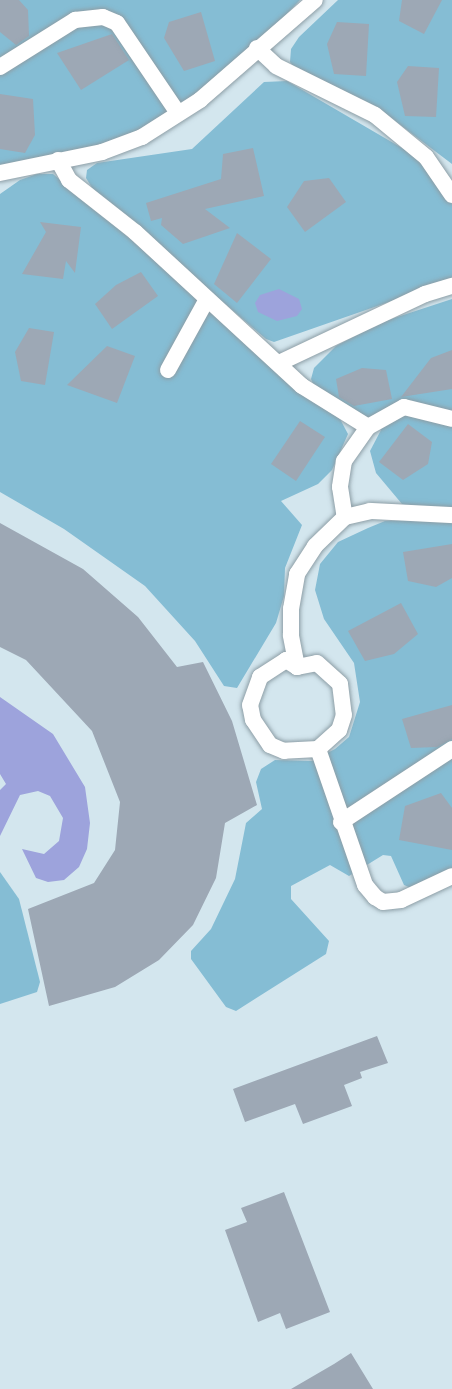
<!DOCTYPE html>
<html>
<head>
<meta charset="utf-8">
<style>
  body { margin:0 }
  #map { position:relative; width:452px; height:1389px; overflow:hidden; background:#d3e6ee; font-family:Quicksand,sans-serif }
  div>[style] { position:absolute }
  .green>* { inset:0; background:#85bdd4 }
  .water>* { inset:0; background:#9da3dc }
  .building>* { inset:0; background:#9da8b5 }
  .roads { filter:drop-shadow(0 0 2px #8d9ea6) drop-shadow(0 0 2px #8d9ea6) }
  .lane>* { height:16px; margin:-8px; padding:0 8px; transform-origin:8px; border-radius:8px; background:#fff }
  span { translate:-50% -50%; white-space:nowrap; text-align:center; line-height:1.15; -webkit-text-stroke:5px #fff; paint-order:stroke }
</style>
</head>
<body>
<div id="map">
  <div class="green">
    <i style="clip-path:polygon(0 0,300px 0,255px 47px,141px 135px,0 169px)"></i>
    <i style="clip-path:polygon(338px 0,452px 0,452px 164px,382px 111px,298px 72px,290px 62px,291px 49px,299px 37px)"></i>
    <i style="clip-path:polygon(287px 81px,426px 162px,452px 204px,452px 280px,274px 342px,266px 339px,94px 191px,86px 178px,87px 170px,97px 163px,192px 149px,264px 82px)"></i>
    <i style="clip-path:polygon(37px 174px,53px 174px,101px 214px,340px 419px,348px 434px,332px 470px,318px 484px,281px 501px,302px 525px,285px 568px,284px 596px,276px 623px,237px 688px,224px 686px,195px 641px,145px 586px,64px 529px,0 492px,0 194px,20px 180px)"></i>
    <i style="clip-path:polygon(452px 299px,452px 510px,410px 507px,402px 504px,376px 473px,370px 451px,381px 430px,375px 420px,369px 422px,315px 388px,311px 379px,314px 368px,336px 346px,382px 322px)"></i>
    <i style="clip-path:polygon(423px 519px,452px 522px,452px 870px,411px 888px,404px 885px,391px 856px,383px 855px,349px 876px,330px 865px,291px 886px,291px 899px,329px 941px,326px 954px,236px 1011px,226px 1007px,191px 959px,191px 951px,211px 929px,235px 879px,246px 823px,262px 809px,256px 782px,261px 769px,275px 760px,312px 761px,335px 749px,349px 737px,360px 702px,354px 663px,324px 619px,315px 590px,320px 564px,338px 542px,368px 528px,385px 521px)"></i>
    <i style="clip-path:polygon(0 872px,19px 899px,40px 982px,37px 992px,0 1004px)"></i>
  </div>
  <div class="water">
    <i style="clip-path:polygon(279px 289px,299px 299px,302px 309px,297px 316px,277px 321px,258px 312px,255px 303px,260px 295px)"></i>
    <i style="clip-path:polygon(0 697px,53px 734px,85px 787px,90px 823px,87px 849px,79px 867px,64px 880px,48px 882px,36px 878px,22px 849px,44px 854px,59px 841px,63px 818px,50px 796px,38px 791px,20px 795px,0 836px,0 790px,6px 784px,0 774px)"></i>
  </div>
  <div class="building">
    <i style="clip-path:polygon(0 0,19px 0,28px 10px,29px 36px,16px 45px,0 32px)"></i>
    <i style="clip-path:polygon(402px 0,442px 0,424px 34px,399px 21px)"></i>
    <i style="clip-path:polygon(201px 12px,215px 61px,184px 71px,164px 38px,169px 22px)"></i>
    <i style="clip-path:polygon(337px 22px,369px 24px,366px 76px,334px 74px,327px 44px)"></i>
    <i style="clip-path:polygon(112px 34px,129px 60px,81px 90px,57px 53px)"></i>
    <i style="clip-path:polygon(408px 66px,439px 68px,436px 117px,405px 116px,397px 82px)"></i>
    <i style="clip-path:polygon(0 94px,33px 99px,35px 135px,25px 153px,0 149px)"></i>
    <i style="clip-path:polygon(253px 148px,264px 196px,205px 209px,230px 228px,183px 244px,161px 225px,162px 218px,151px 221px,146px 203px,221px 179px,223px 154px)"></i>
    <i style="clip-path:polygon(329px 178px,346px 202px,305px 232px,287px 207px,304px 181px)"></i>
    <i style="clip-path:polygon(40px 222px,81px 227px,75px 273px,66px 261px,63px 279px,22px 274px,46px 232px)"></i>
    <i style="clip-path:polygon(237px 233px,271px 259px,237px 303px,214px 284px)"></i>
    <i style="clip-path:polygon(141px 272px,158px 296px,112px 329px,95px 304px,116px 285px)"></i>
    <i style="clip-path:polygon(29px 328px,54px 332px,45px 385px,21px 381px,15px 352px)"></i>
    <i style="clip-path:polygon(107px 346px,135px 356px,117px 403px,67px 385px)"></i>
    <i style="clip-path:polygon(452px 350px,452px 389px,401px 397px,431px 358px)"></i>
    <i style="clip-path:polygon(362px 368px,386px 370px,392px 399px,354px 406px,339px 397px,336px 379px)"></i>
    <i style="clip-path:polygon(300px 421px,325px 437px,296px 481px,271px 464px)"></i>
    <i style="clip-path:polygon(408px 424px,432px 442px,428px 464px,403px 480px,379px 462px)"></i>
    <i style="clip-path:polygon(0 523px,83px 569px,138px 617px,177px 667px,203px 662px,232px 721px,257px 805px,225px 823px,216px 878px,193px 925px,159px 960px,115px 987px,49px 1006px,28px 909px,94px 883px,115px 850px,120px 802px,92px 731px,26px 660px,0 647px)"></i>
    <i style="clip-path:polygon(452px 544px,452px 578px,436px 587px,408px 581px,403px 552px)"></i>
    <i style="clip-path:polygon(401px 603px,418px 634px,394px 654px,365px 661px,348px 631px)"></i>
    <i style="clip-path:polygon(452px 705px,452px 739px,437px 747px,411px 748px,402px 719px)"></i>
    <i style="clip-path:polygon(441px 793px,452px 808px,452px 850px,399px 840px,405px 806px)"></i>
    <i style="clip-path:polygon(377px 1036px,388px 1063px,360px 1072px,362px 1078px,344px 1085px,352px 1106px,303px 1124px,295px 1104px,245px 1122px,233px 1089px)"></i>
    <i style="clip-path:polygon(284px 1192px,330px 1312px,286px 1329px,280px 1313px,258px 1322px,225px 1230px,247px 1222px,241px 1208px)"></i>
    <i style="clip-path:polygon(351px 1353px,373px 1389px,291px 1389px,334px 1364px)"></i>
  </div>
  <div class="roads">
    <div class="lane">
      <i style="left:257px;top:48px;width:26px;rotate:43deg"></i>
      <i style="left:276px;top:66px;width:110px;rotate:26.3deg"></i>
      <i style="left:375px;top:115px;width:66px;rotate:39.5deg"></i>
      <i style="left:426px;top:157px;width:46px;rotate:55.6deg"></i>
      <i style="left:0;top:67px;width:89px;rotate:-32.1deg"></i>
      <i style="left:75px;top:20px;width:28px;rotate:-6deg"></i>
      <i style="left:103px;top:17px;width:15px;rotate:23deg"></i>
      <i style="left:117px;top:23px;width:109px;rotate:55.9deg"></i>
      <i style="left:58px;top:160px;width:23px;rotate:61deg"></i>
      <i style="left:69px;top:180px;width:84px;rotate:38.2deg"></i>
      <i style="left:135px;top:232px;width:227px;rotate:42.7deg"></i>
      <i style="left:302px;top:386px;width:78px;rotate:31.8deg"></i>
      <i style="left:368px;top:427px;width:42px;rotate:125.2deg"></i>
      <i style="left:344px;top:461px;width:26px;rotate:99deg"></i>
      <i style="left:340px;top:487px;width:30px;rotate:81deg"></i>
      <i style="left:0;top:173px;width:104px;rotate:-11.6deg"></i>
      <i style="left:102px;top:152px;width:43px;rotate:-20.6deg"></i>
      <i style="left:142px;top:137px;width:69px;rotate:-32.5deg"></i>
      <i style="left:200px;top:100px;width:152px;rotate:-41deg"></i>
      <i style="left:279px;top:363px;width:161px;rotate:-25.3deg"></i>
      <i style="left:425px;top:294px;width:28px;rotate:-17deg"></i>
      <i style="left:168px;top:370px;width:79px;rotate:-61.2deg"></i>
      <i style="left:368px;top:427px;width:41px;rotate:-29.1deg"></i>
      <i style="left:404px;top:407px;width:49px;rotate:14deg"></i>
      <i style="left:286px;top:660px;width:13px;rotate:32deg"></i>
      <i style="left:297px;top:667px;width:20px;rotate:-11deg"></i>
      <i style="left:317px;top:663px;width:31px;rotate:42deg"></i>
      <i style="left:340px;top:684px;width:31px;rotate:83deg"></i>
      <i style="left:344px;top:715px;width:16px;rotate:108deg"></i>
      <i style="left:339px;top:730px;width:28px;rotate:138deg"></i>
      <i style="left:318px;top:749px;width:34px;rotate:177deg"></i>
      <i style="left:284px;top:751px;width:15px;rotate:-157deg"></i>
      <i style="left:270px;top:745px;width:30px;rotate:-124deg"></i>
      <i style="left:253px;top:720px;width:15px;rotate:-101deg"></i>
      <i style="left:250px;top:705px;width:30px;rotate:-70deg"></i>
      <i style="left:260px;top:677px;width:31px;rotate:-33deg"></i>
      <i style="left:297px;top:667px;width:33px;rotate:-101deg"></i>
      <i style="left:291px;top:635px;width:26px;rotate:-90deg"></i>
      <i style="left:291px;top:609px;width:36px;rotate:-80deg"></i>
      <i style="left:297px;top:574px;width:33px;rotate:-57deg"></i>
      <i style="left:315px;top:546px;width:42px;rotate:-44deg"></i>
      <i style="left:345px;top:517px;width:26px;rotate:-13deg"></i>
      <i style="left:370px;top:511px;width:82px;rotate:2.8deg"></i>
      <i style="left:318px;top:749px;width:144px;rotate:70.9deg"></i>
      <i style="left:365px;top:885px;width:16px;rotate:50deg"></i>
      <i style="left:375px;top:897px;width:9px;rotate:32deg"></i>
      <i style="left:383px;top:902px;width:18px;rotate:-6deg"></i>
      <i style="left:401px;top:900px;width:56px;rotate:-25.2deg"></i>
      <i style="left:341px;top:822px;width:133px;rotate:-33.3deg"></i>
    </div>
  </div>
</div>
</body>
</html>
